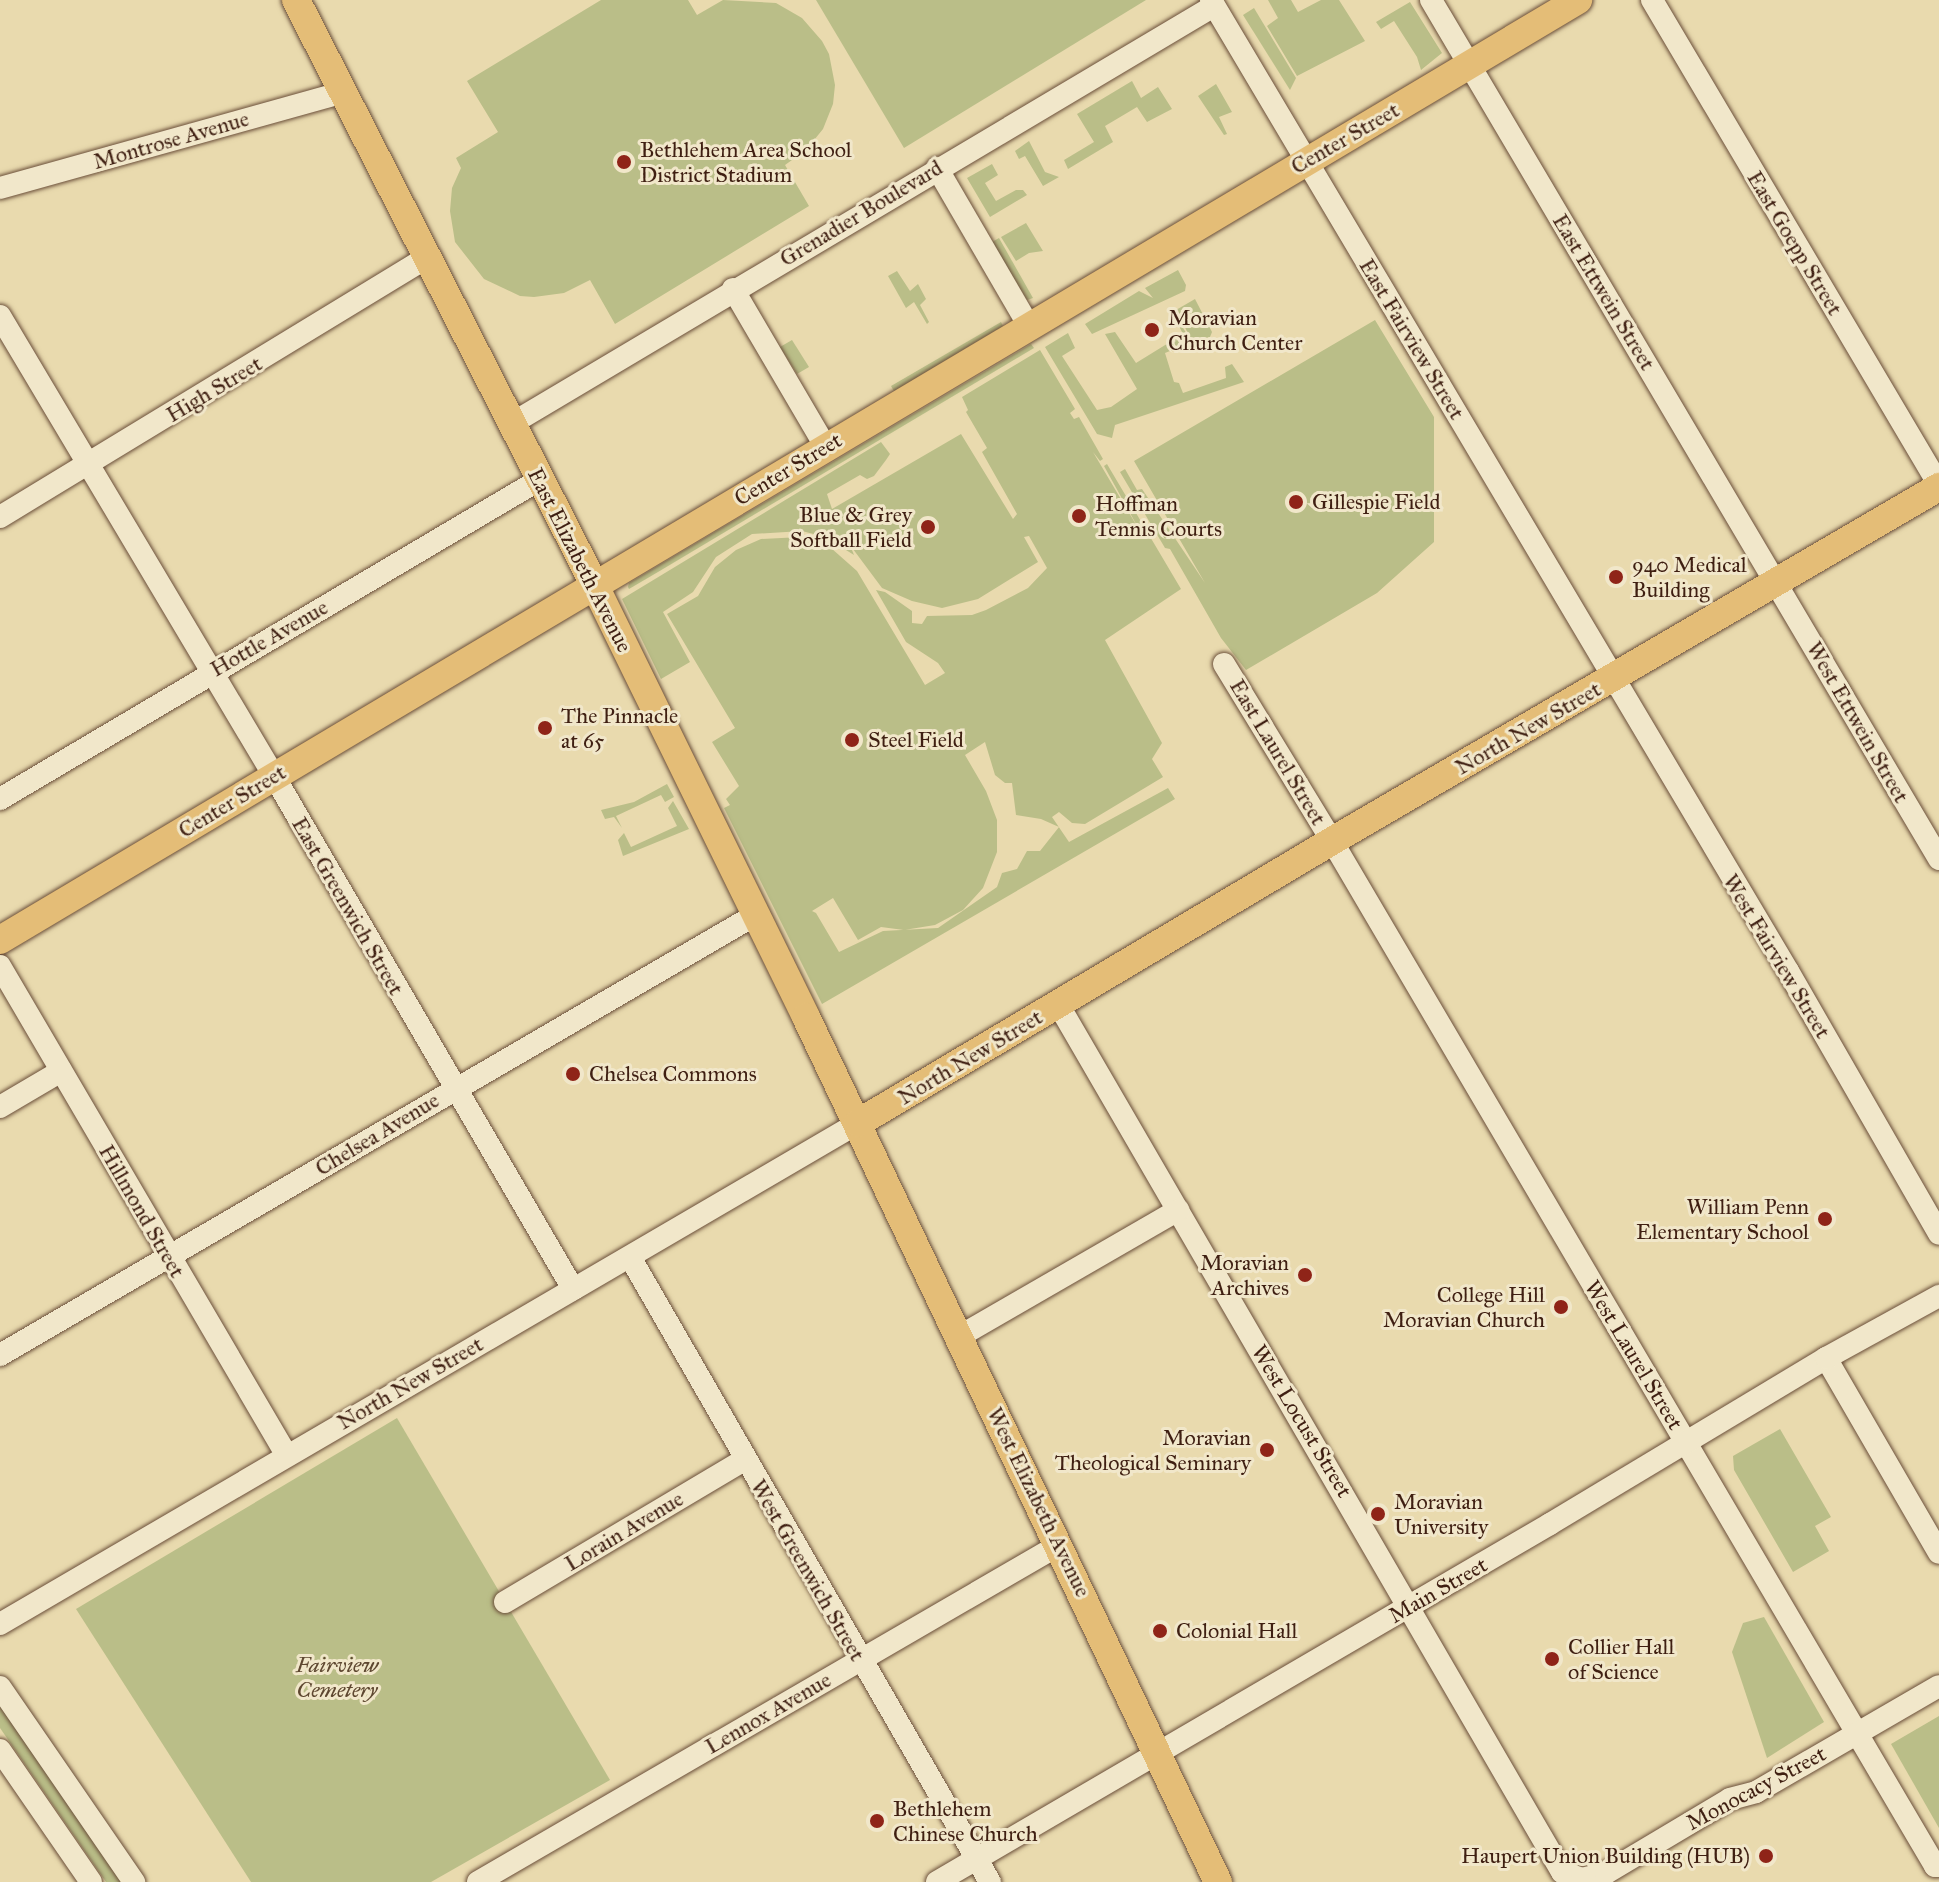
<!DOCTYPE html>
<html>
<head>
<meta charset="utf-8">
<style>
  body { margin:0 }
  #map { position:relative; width:1939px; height:1882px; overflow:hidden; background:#e9daae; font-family:"IM FELL Great Primer",serif }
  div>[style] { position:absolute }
  .green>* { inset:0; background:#babe88 }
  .roads { filter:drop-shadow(0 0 2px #6a4e39) drop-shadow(0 0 2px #6a4e39) }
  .minor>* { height:22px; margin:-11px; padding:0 11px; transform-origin:11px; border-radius:11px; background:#f1e7ca }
  .major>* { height:28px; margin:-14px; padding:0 14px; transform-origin:14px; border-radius:14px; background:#e4bd77 }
  .dots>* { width:22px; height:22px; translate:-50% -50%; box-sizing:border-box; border:4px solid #f1e7ca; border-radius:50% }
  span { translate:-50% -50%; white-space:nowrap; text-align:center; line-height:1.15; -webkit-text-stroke:6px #f1e7ca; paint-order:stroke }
  .street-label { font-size:22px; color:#3f1f12 }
  .poi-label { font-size:22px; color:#3f1f12 }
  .left { translate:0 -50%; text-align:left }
  .right { translate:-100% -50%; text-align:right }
  .park-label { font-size:22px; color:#5e4730; font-style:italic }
</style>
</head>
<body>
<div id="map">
  <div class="green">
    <i style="clip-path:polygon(601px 0,688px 0,697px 15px,723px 0,776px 3px,802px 18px,822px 41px,829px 54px,835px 85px,833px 104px,823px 129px,806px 150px,785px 165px,809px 206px,615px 324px,590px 280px,564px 293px,534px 297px,520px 296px,484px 279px,455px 242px,450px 211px,452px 188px,461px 168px,456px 158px,498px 132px,467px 81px)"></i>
    <i style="clip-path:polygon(816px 0,1146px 0,904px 148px)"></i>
    <i style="clip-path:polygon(1268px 0,1291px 0,1298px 12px,1321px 0,1339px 0,1365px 41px,1297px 76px,1267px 26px,1278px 18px)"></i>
    <i style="clip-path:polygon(1410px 2px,1442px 53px,1421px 70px,1417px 57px,1394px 21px,1381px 29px,1376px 22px)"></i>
    <i style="clip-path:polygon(1254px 8px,1296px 78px,1290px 90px,1243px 15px)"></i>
    <i style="clip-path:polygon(1132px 81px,1141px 98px,1158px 87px,1172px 109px,1147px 122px,1137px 107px,1105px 126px,1113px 142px,1068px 169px,1064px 160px,1094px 142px,1077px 114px)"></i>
    <i style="clip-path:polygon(1216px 84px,1232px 112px,1219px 117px,1227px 134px,1224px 135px,1198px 96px)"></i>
    <i style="clip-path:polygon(1029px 141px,1045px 172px,1059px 177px,1043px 186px,1025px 156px,1019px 159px,1015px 151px)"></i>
    <i style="clip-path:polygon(992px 164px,998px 175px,985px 183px,996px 201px,1016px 190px,1023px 190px,1027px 195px,990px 217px,967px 178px)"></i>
    <i style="clip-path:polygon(1026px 223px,1043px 251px,1029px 253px,1016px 261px,1001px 237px)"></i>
    <i style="clip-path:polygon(999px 238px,1033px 298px,1027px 300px,992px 242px)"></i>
    <i style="clip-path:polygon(1178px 270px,1186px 285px,1185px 291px,1092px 334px,1085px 324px,1139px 291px,1153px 298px,1145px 288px)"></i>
    <i style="clip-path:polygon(897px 271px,910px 291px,918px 284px,926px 299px,920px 305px,929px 322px,927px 324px,914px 302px,906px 308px,888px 276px)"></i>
    <i style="clip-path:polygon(1195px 299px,1212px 332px,1210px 337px,1192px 341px,1176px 310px)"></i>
    <i style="clip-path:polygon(1375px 320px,1434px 417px,1434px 542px,1377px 593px,1246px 670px,1221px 638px,1170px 549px,1165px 548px,1120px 472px,1125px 469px,1137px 490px,1142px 489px,1205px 583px,1134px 461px)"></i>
    <i style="clip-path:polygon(1001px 322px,1003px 326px,894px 391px,891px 386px)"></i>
    <i style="clip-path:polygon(1180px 323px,1188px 336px,1187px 344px,1165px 353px,1174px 382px,1179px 383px,1183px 393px,1226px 378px,1225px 367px,1232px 364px,1244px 382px,1115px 425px,1112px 438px,1097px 434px,1045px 347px,1068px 333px,1075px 348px,1062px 356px,1097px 410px,1111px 407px,1137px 389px,1105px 334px,1115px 332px,1136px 363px,1183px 334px,1178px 324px)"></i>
    <i style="clip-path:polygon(792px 340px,809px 367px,797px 374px,780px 347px)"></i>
    <i style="clip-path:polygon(1031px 344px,1034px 348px,658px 572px,629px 589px,628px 587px,629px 583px)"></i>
    <i style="clip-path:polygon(evenodd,1040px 350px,1075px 409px,1070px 413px,1074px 419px,1079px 417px,1103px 459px,1100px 461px,1093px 452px,1141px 533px,1104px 466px,1107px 464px,1181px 589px,1105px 640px,1162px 743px,1152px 759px,1163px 777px,1085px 824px,1072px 823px,1059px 812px,1052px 817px,1069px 842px,1168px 788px,1175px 799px,822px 1004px,724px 808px,730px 805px,726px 799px,739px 786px,712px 742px,735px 728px,667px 614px,698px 596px,715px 567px,736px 550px,761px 539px,801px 537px,831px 548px,857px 571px,925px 685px,945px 673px,938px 663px,906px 642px,876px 590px,885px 592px,912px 611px,912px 623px,922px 624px,927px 616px,972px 615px,986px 610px,1028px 588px,1047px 568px,1029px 536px,1024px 537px,1038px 562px,978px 599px,942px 608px,912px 601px,882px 588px,850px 545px,854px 555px,825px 537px,802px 531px,752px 534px,716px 557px,693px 592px,663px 612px,690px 662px,661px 679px,622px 599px,881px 442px,890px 454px,886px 460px,874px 476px,867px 479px,860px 475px,827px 494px,832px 509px,961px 434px,1013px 519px,1017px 514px,982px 452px,987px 448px,966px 412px,968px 410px,962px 397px,1040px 350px,985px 742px,995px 775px,1005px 783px,1012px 783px,1016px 815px,1041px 819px,1059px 827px,1040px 851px,1027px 851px,1017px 869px,1002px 873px,997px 887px,938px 928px,883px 931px,839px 952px,816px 913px,812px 911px,833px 898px,858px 940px,881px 927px,904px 930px,935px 925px,963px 910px,983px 888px,997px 852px,997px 820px,986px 791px,965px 755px,985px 742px)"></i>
    <i style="clip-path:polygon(667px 784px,674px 797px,665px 802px,661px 795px,616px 816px,622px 828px,614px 817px,605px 819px,601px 810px,634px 802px)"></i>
    <i style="clip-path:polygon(673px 801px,689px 829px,623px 856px,618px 840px,624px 833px,631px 847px,677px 826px,668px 808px)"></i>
    <i style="clip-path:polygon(397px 1418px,610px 1780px,431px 1882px,251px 1882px,76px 1609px)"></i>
    <i style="clip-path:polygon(1780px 1429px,1831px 1517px,1815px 1526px,1829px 1551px,1793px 1572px,1734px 1470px,1733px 1456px)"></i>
    <i style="clip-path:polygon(1764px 1617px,1824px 1722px,1767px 1758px,1732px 1652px,1743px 1623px)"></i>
    <i style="clip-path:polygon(0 1705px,123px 1882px,106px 1882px,0 1728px)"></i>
    <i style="clip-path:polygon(1939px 1716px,1939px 1828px,1891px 1744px)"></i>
  </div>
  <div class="roads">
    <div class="minor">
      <i style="left:1211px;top:0;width:1129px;rotate:59.28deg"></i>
      <i style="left:1788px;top:971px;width:303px;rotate:60.1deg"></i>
      <i style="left:1431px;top:0;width:998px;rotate:59.4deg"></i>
      <i style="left:1652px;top:0;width:564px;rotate:59.38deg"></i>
      <i style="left:937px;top:168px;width:183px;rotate:59.8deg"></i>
      <i style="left:0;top:188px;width:356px;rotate:-15.6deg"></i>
      <i style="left:733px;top:289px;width:182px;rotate:59.6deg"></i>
      <i style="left:0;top:316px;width:535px;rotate:59.22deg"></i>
      <i style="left:274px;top:776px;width:594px;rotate:59.76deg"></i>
      <i style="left:511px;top:424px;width:818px;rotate:-30.74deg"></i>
      <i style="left:0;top:517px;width:499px;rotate:-31.3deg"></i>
      <i style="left:1224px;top:664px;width:207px;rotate:58.6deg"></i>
      <i style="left:1332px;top:841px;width:1189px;rotate:59.53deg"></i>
      <i style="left:1935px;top:1866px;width:4px"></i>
      <i style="left:0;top:799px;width:626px;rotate:-30.62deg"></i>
      <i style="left:0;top:966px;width:566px;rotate:59.63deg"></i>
      <i style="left:1058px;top:1004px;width:1004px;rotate:59.86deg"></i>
      <i style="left:1562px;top:1872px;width:21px;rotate:19deg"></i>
      <i style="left:1582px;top:1879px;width:25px;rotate:-14deg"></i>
      <i style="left:1606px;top:1873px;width:144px;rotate:-30.8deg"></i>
      <i style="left:1730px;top:1799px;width:27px;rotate:-15deg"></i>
      <i style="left:1756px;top:1792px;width:211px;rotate:-30.1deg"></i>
      <i style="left:0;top:1107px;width:71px;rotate:-30.5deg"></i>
      <i style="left:630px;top:1257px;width:721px;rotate:60.06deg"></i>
      <i style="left:960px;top:1336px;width:252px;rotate:-30deg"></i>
      <i style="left:0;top:1355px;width:874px;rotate:-30.23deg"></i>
      <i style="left:1826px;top:1358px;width:225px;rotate:59.9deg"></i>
      <i style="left:505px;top:1602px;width:278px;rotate:-30.7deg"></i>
      <i style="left:0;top:1624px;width:994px;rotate:-30.28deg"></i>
      <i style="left:0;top:1687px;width:237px;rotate:55.5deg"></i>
      <i style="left:0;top:1750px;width:160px;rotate:55.4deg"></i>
      <i style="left:478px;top:1882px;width:672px;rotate:-30.12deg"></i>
      <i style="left:937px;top:1882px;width:710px;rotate:-30.29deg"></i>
      <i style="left:1550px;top:1524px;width:322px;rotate:-31deg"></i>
      <i style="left:1826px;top:1358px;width:129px;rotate:-28.8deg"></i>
    </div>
    <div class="major">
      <i style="left:296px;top:0;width:656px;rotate:62.97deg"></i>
      <i style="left:594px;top:584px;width:482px;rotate:63.9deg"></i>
      <i style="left:806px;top:1017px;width:958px;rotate:64.53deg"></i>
      <i style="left:0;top:940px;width:1837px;rotate:-30.78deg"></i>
      <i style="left:858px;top:1123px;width:552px;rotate:-30.75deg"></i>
      <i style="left:1332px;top:841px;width:703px;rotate:-30.25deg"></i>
    </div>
  </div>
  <div class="dots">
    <i style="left:624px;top:162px;background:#8f2418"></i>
    <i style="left:1152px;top:330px;background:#8f2418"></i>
    <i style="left:1296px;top:502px;background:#8f2418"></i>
    <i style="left:1079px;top:516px;background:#8f2418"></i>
    <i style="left:928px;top:527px;background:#8f2418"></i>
    <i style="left:1616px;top:577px;background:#8f2418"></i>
    <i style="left:545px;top:728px;background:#8f2418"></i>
    <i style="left:852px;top:740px;background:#8f2418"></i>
    <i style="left:573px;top:1074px;background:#8f2418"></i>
    <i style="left:1825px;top:1219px;background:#8f2418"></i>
    <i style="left:1305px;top:1275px;background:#8f2418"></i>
    <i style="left:1561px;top:1307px;background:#8f2418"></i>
    <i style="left:1267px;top:1450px;background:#8f2418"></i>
    <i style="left:1378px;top:1514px;background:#8f2418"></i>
    <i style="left:1160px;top:1631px;background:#8f2418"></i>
    <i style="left:1552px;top:1659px;background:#8f2418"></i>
    <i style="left:877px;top:1821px;background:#8f2418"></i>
    <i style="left:1766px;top:1856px;background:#8f2418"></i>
  </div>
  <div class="street-label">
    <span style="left:1345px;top:138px;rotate:-30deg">Center Street</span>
    <span style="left:171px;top:140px;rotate:-16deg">Montrose Avenue</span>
    <span style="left:861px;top:213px;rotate:-31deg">Grenadier Boulevard</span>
    <span style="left:1795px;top:243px;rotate:59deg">East Goepp Street</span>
    <span style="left:1604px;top:292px;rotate:59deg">East Ettwein Street</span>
    <span style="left:1412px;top:339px;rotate:59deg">East Fairview Street</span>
    <span style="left:214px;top:389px;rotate:-31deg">High Street</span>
    <span style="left:788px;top:469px;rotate:-31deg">Center Street</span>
    <span style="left:580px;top:560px;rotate:63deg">East Elizabeth Avenue</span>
    <span style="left:269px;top:638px;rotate:-30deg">Hottle Avenue</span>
    <span style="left:1858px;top:722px;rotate:60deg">West Ettwein Street</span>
    <span style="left:1528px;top:728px;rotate:-30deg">North New Street</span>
    <span style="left:1278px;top:752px;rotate:59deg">East Laurel Street</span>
    <span style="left:232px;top:801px;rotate:-31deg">Center Street</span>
    <span style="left:348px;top:906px;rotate:60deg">East Greenwich Street</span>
    <span style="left:1777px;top:956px;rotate:59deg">West Fairview Street</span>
    <span style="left:970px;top:1057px;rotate:-31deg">North New Street</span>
    <span style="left:377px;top:1134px;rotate:-31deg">Chelsea Avenue</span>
    <span style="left:142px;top:1211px;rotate:60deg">Hillmond Street</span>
    <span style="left:1634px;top:1355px;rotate:59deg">West Laurel Street</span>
    <span style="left:410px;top:1383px;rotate:-30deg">North New Street</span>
    <span style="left:1302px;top:1421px;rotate:59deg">West Locust Street</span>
    <span style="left:1039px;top:1502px;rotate:64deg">West Elizabeth Avenue</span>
    <span style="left:624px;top:1531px;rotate:-31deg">Lorain Avenue</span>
    <span style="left:808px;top:1570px;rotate:60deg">West Greenwich Street</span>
    <span style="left:1438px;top:1590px;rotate:-30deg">Main Street</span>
    <span style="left:768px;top:1713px;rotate:-30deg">Lennox Avenue</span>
    <span style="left:1756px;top:1788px;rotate:-28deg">Monocacy Street</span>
  </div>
  <div class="poi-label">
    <span class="left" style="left:640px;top:162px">Bethlehem Area School<br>District Stadium</span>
    <span class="left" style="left:1168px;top:330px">Moravian<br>Church Center</span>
    <span class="left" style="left:1312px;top:502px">Gillespie Field</span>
    <span class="left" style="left:1095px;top:516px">Hoffman<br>Tennis Courts</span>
    <span class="right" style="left:912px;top:527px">Blue &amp; Grey<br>Softball Field</span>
    <span class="left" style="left:1632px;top:577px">940 Medical<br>Building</span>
    <span class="left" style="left:561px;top:728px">The Pinnacle<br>at 65</span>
    <span class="left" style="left:868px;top:740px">Steel Field</span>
    <span class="left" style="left:589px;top:1074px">Chelsea Commons</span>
    <span class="right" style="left:1809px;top:1219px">William Penn<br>Elementary School</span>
    <span class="right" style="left:1289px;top:1275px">Moravian<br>Archives</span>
    <span class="right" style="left:1545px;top:1307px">College Hill<br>Moravian Church</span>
    <span class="right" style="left:1251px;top:1450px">Moravian<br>Theological Seminary</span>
    <span class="left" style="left:1394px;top:1514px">Moravian<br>University</span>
    <span class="left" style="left:1176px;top:1631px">Colonial Hall</span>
    <span class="left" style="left:1568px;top:1659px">Collier Hall<br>of Science</span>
    <span class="left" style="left:893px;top:1821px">Bethlehem<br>Chinese Church</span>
    <span class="right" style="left:1750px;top:1856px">Haupert Union Building (HUB)</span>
  </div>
  <div class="park-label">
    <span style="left:337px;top:1677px">Fairview<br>Cemetery</span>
  </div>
</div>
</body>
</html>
